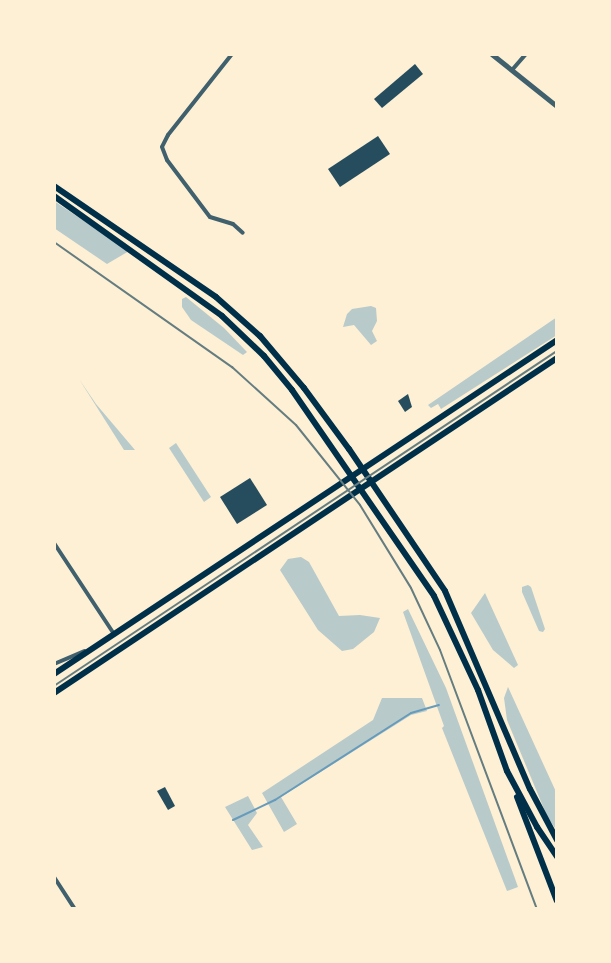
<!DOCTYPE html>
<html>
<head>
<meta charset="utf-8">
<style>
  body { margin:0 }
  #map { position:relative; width:611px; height:963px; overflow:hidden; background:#fdf0d5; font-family:"Work Sans",sans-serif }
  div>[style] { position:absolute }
  .green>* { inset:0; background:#b9caca }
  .stream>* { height:2px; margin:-1px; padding:0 1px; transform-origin:1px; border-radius:1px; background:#669bbc }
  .building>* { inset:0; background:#264d5e }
  .minor>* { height:4px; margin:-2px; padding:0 2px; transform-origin:2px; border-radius:2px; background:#3f606c }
  .tertiary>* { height:4.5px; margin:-2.25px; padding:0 2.25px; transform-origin:2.25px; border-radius:2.25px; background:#3f606c }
  .primary>* { height:6px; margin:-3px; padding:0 3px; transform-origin:3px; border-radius:3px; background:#003049 }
  .tram>* { height:1.5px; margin:-0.75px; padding:0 0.75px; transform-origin:0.75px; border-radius:0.75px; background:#657d81 }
  .rail>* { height:2px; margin:-1px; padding:0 1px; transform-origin:1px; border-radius:1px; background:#657d81 }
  span { translate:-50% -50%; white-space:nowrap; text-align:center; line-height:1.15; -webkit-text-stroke:4.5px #fdf0d5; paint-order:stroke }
  .frame { position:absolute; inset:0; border:56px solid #fdf0d5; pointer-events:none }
</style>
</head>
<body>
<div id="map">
  <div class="green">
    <i style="clip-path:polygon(54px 201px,129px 251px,107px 264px,54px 228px)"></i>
    <i style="clip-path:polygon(186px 297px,224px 328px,247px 352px,243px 355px,191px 320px,182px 307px,182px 299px)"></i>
    <i style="clip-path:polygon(371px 306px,376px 308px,377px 321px,372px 331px,377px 341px,371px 345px,354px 325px,343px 327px,347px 314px,352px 309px)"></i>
    <i style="clip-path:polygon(557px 317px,557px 335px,441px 409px,438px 404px,431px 408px,428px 405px)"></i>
    <i style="clip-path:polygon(79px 379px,96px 404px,135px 450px,124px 450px)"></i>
    <i style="clip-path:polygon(176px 443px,211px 497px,204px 502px,169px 448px)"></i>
    <i style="clip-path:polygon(301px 557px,309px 562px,339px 616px,360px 615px,380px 618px,374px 632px,353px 649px,342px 651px,318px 630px,280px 570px,288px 559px)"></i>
    <i style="clip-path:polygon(528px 585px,531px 587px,545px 629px,543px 632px,539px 631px,522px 592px,522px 587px)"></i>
    <i style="clip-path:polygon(485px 593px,518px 665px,514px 668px,493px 650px,471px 613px)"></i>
    <i style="clip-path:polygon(408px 609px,446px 688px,518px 887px,507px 891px,442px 728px,444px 726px,403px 612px)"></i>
    <i style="clip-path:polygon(508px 687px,557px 794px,557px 831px,547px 816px,507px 720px,504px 698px)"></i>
    <i style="clip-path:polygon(382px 698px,422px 698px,427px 711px,411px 715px,281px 797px,297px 824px,284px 832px,262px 793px,373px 720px)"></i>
    <i style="clip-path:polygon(248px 796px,257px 813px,248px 825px,263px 847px,252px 850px,225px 807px)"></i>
  </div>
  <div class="stream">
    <i style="left:233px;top:820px;width:47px;rotate:-25.5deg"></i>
    <i style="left:275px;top:800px;width:161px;rotate:-32.6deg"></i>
    <i style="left:411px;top:713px;width:29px;rotate:-16deg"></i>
  </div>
  <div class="building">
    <i style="clip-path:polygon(415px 64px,423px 74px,382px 108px,374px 99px)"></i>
    <i style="clip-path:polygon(378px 136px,390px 154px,340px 187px,328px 169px)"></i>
    <i style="clip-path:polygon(408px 394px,412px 407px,405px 412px,398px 401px)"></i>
    <i style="clip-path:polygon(250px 478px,267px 505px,237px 524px,220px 497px)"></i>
    <i style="clip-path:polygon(165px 787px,175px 806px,168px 810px,157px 791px)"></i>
  </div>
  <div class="minor">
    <i style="left:232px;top:54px;width:103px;rotate:128.3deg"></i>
    <i style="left:168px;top:135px;width:13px;rotate:117deg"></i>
    <i style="left:162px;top:147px;width:14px;rotate:69deg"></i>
    <i style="left:167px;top:160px;width:71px;rotate:53deg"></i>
    <i style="left:210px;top:217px;width:24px;rotate:17deg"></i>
    <i style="left:233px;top:224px;width:13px;rotate:42deg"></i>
    <i style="left:512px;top:70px;width:21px;rotate:-49deg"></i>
    <i style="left:54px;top:543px;width:109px;rotate:56.6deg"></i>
    <i style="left:54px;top:664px;width:33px;rotate:-23deg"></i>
    <i style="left:54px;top:877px;width:38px;rotate:57deg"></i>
  </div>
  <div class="tertiary">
    <i style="left:492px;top:54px;width:83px;rotate:38.7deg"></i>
  </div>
  <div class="primary">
    <i style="left:54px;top:186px;width:196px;rotate:34.4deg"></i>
    <i style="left:216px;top:297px;width:59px;rotate:41.6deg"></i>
    <i style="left:260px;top:336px;width:68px;rotate:49.8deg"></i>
    <i style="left:304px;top:388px;width:76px;rotate:53.6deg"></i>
    <i style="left:349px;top:449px;width:171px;rotate:55.9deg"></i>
    <i style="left:445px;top:591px;width:215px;rotate:66.8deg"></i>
    <i style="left:530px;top:789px;width:58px;rotate:62.1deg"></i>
    <i style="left:54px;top:196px;width:206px;rotate:35.5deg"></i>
    <i style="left:222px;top:316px;width:58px;rotate:43.6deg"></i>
    <i style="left:264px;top:356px;width:44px;rotate:50.5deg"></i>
    <i style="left:292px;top:390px;width:250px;rotate:55.4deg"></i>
    <i style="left:434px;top:596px;width:104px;rotate:64.9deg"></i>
    <i style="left:478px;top:690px;width:86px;rotate:70.3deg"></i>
    <i style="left:507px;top:771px;width:64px;rotate:61.8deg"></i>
    <i style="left:537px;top:827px;width:36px;rotate:56deg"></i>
    <i style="left:54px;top:674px;width:604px;rotate:-33.58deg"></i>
    <i style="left:54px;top:693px;width:604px;rotate:-33.66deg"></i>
    <i style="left:517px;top:797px;width:111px;rotate:69deg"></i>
  </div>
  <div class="tram">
    <i style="left:54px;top:686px;width:604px;rotate:-33.66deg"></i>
  </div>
  <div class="rail">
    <i style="left:54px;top:242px;width:218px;rotate:35.1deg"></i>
    <i style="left:232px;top:367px;width:86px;rotate:42.2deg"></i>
    <i style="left:296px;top:425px;width:102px;rotate:51.3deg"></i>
    <i style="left:360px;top:505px;width:97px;rotate:58.4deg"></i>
    <i style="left:411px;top:588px;width:68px;rotate:64.9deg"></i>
    <i style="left:440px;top:650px;width:277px;rotate:69.5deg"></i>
  </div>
  <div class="frame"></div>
</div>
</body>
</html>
